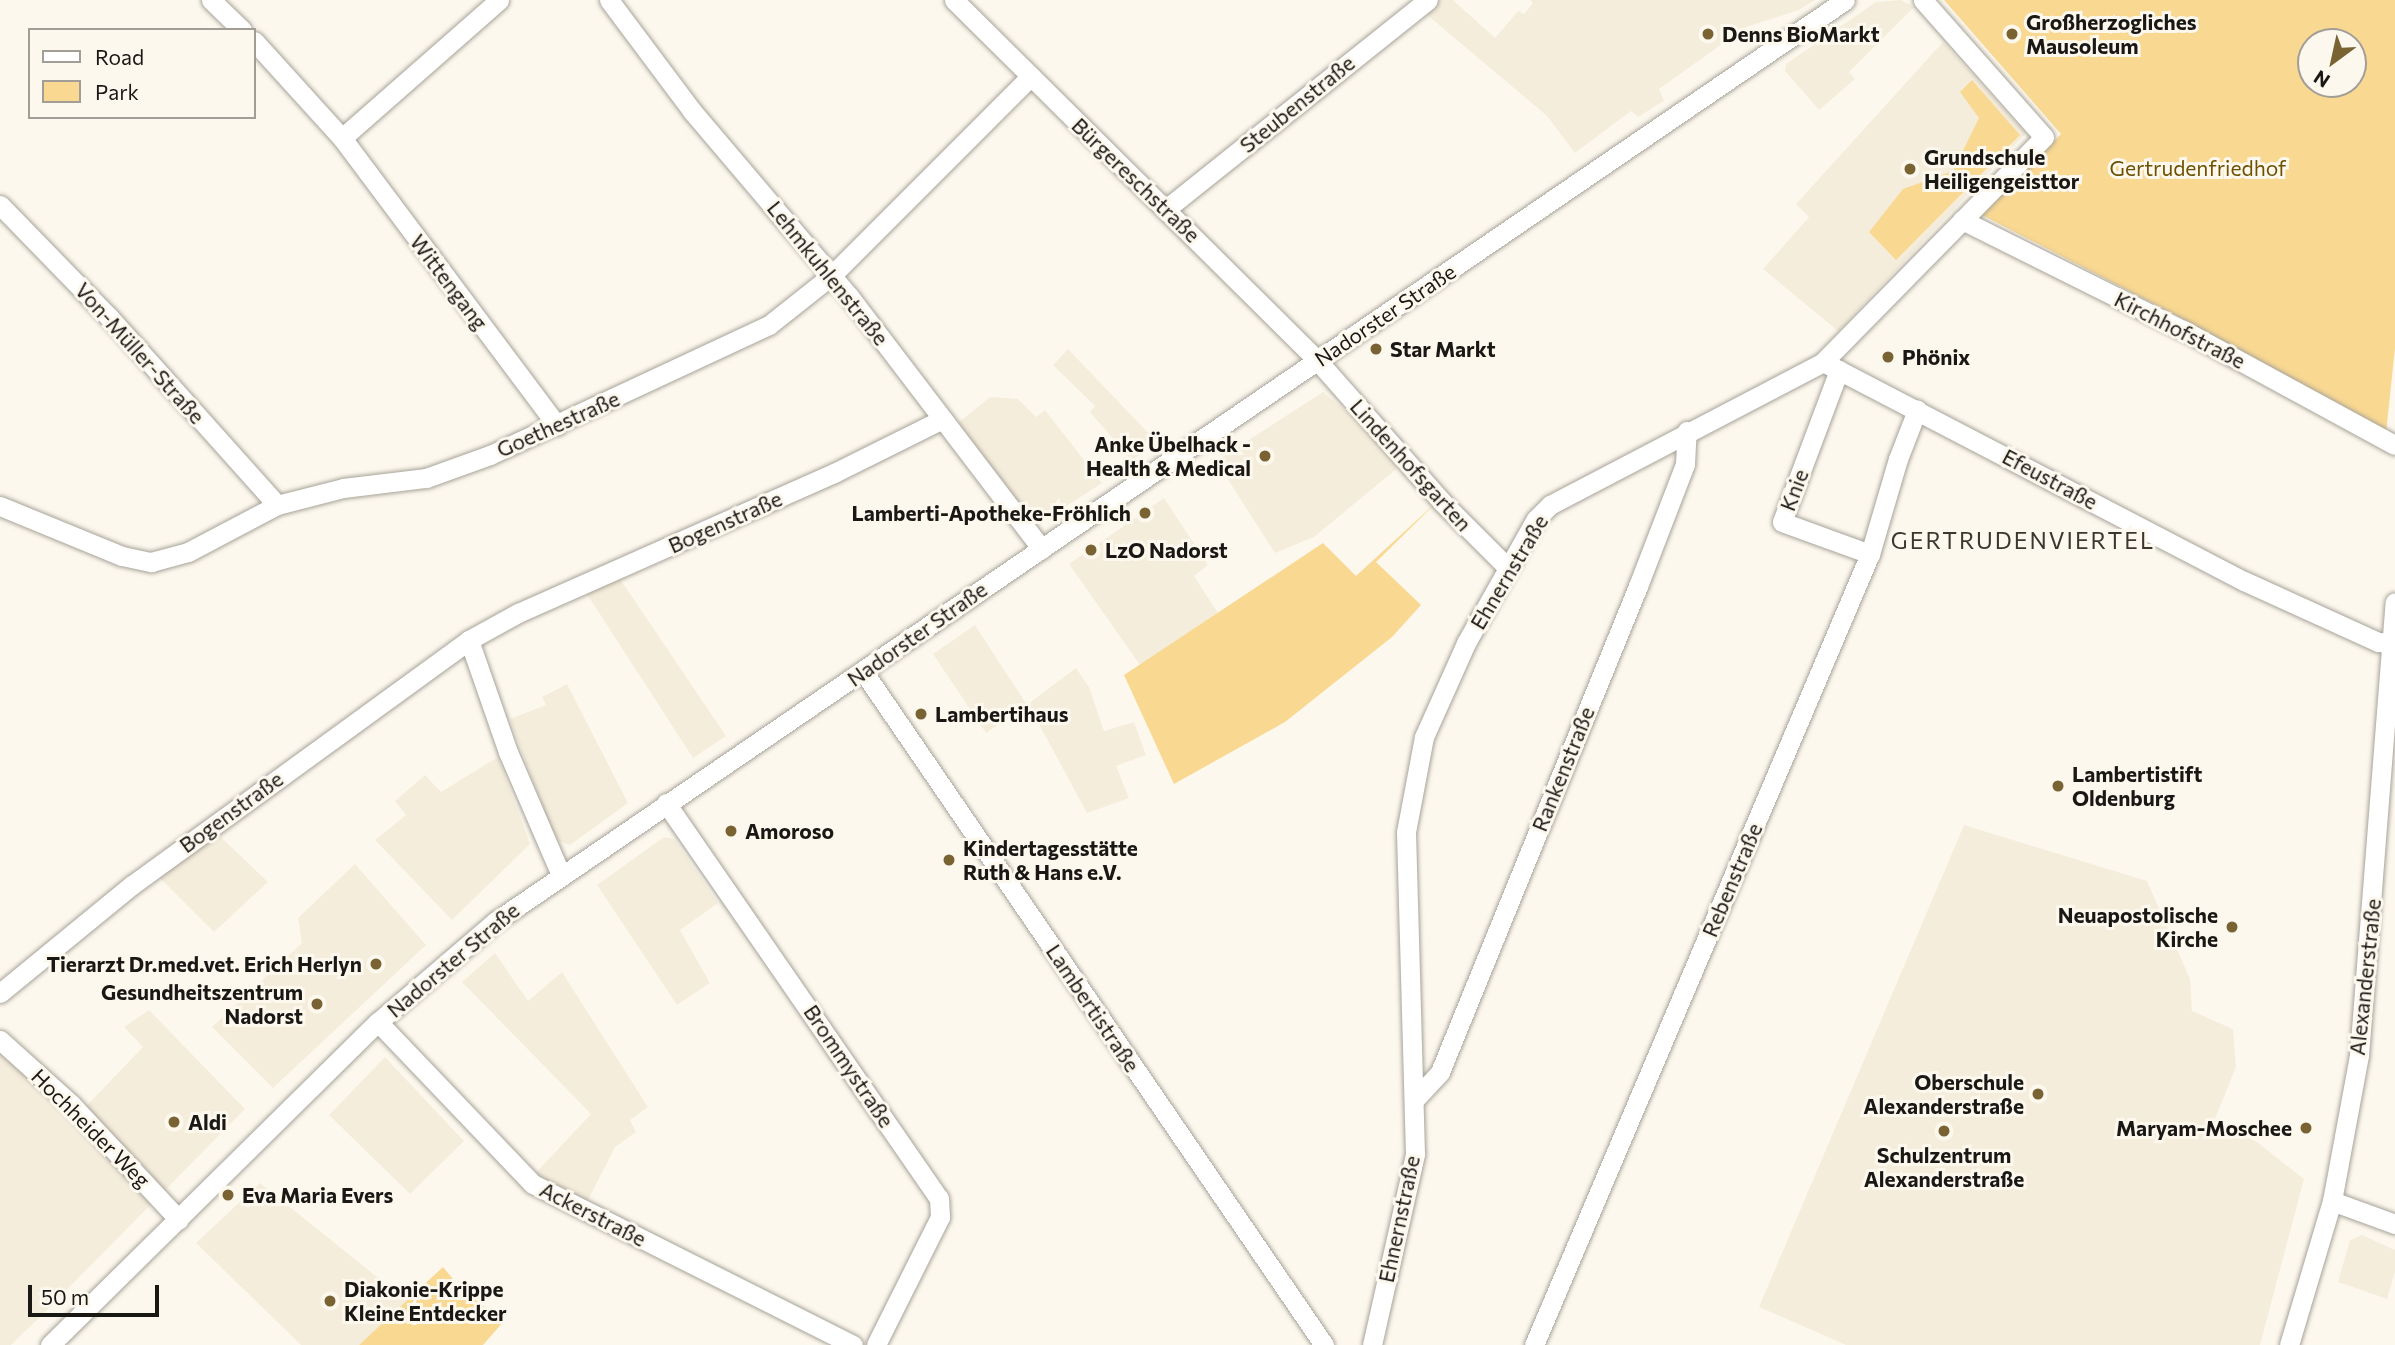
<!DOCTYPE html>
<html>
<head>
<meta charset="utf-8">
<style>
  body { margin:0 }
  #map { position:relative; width:2395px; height:1345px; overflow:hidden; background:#fdf8ee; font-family:Commissioner,sans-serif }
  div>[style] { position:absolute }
  .built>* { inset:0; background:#f5eddc }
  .green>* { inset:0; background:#f9d892 }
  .roads { filter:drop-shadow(0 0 2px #a7a399) drop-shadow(0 0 2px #a7a399) }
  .minor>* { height:19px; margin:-9.5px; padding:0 9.5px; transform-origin:9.5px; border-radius:9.5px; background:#fff }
  .dots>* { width:19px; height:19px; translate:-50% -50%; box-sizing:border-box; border:4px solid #fdf8ee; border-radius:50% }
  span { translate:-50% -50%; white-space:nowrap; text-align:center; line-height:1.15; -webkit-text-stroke:6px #fdf8ee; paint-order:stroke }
  .poi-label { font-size:21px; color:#1a1815; font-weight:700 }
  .left { translate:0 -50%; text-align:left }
  .right { translate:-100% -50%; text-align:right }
  .street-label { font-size:21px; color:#1a1815 }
  .park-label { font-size:21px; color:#6d5100 }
  .neighbourhood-label { font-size:23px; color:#3b3730; letter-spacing:2px }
  .legend { position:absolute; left:28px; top:28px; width:228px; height:91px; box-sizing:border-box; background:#fdf8ee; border:2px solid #a29e97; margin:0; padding:9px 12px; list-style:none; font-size:21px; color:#1a1815 }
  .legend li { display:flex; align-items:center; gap:14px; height:35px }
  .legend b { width:35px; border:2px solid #a29e97 }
  .north { position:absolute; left:2297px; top:28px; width:70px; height:70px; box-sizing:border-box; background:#fdf8ee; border:2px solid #a29e97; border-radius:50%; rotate:213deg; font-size:19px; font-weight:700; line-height:28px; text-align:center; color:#1a1815 }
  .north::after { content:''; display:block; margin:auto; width:24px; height:32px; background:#796332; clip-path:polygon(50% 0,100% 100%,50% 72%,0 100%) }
  .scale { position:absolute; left:28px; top:1285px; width:131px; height:32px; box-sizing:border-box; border:4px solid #1a1815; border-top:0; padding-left:9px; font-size:21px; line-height:24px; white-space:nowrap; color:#1a1815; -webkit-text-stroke:5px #fdf8ee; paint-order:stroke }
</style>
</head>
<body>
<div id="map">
  <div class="built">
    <i style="clip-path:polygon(1428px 0,1453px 0,1495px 38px,1518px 11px,1524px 14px,1533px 3px,1530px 0,1815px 0,1799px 10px,1746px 27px,1659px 89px,1664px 101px,1638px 117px,1631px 111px,1575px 153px,1547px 116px,1419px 8px)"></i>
    <i style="clip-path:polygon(1901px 0,1914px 7px,1849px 72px,1855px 79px,1819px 110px,1785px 71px,1786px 64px,1876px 2px)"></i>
    <i style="clip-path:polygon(1943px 42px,2026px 133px,1838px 331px,1763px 269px,1809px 217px,1796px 204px)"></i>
    <i style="clip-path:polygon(1068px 349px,1156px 441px,1132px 461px,1090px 412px,1095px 406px,1053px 365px)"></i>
    <i style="clip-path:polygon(1323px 392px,1406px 461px,1314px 537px,1275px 553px,1216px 461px)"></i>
    <i style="clip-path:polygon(990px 397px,1018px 399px,1036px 417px,1045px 410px,1102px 483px,1036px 526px,958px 423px)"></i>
    <i style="clip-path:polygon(1164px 498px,1208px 565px,1194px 576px,1218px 613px,1140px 665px,1069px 564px)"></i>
    <i style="clip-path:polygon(614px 570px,726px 736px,693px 758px,581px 585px)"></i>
    <i style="clip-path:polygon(975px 625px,1027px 705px,986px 733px,933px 654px)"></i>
    <i style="clip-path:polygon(1076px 668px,1089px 687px,1104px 731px,1134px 722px,1146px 755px,1116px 766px,1129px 798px,1087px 813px,1028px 704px)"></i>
    <i style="clip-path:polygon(567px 684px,628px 803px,570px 845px,555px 840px,510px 719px,546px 705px,542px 697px)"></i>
    <i style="clip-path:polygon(498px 757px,530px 844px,452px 920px,375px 840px,406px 815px,395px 801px,425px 775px,441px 792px)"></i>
    <i style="clip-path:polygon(1964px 825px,2147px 881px,2190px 979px,2192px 1011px,2233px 1029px,2236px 1067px,2214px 1121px,2257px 1142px,2304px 1179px,2260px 1345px,1846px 1345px,1759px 1307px)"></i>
    <i style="clip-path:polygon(210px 827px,268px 882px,214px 932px,152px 870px)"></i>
    <i style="clip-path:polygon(664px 837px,674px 839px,718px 903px,680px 930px,710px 983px,677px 1005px,597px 885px)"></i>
    <i style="clip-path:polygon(355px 864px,426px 945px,273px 1088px,212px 1027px,302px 943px,298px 918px)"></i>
    <i style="clip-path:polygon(495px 953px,528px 1001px,562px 972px,648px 1107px,630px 1120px,636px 1132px,615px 1147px,583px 1210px,529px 1180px,591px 1114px,462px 982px)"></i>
    <i style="clip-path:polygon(149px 1010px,245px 1109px,38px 1319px,11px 1345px,0 1345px,0 1051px,72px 1121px,143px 1047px,124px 1027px)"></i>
    <i style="clip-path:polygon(385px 1057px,464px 1141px,410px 1194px,329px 1115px)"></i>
    <i style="clip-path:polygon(260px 1183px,407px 1301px,359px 1345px,301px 1345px,196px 1243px)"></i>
    <i style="clip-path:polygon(2362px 1235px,2395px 1250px,2395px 1272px,2387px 1299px,2338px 1282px,2350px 1240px)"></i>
  </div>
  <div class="green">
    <i style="clip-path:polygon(evenodd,1944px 0,2395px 0,2395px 348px,2386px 433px,2187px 321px,1982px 215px,2061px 134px,1944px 0,2311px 42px,2353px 42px,2353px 84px,2311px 84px,2311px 42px)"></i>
    <i style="clip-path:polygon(1972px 80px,2020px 135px,1896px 260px,1869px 232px,1903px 189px,1953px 171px,1979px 118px,1960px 92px)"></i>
    <i style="clip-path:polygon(1440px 499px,1376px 562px,1421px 605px,1392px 637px,1285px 722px,1174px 784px,1124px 675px,1323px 543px,1356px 576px)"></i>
    <i style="clip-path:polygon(443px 1267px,462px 1290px,504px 1321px,483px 1345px,359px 1345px)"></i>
  </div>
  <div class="roads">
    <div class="minor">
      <i style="left:211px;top:0;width:43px;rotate:44.1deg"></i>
      <i style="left:609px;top:0;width:139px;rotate:53.2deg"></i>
      <i style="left:692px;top:111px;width:243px;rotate:49.7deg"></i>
      <i style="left:849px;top:296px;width:318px;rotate:52.7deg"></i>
      <i style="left:954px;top:0;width:511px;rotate:44.76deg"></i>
      <i style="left:1317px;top:360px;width:189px;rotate:48.6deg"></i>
      <i style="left:1442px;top:502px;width:92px;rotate:45deg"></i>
      <i style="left:254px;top:41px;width:131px;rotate:47.8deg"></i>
      <i style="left:342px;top:138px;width:359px;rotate:53.2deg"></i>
      <i style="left:342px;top:138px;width:209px;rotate:-41.3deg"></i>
      <i style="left:0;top:205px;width:156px;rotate:45.8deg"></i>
      <i style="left:109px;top:317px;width:252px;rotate:48.2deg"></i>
      <i style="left:1166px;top:209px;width:335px;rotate:-38.6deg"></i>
      <i style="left:1962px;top:220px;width:247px;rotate:26.5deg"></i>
      <i style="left:2183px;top:330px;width:241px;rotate:28.5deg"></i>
      <i style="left:1823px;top:362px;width:475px;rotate:27.5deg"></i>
      <i style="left:2244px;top:581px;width:147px;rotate:24.5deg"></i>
      <i style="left:2378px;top:642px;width:14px;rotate:4deg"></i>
      <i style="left:1839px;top:370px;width:162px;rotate:110.6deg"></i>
      <i style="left:1782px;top:522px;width:94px;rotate:20deg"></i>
      <i style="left:0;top:506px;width:132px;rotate:22.3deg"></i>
      <i style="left:122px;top:556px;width:30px;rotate:12deg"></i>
      <i style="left:151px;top:562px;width:38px;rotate:-15deg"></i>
      <i style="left:188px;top:552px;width:101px;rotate:-27.8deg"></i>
      <i style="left:277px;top:505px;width:68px;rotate:-14.4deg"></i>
      <i style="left:343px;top:488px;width:84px;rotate:-6.9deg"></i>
      <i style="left:426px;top:478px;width:68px;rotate:-19.8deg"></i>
      <i style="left:490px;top:455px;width:308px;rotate:-25deg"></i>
      <i style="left:769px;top:325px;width:80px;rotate:-38.4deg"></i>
      <i style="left:832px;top:275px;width:281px;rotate:-45deg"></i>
      <i style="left:469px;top:640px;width:119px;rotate:70.8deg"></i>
      <i style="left:508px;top:752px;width:132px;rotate:66.7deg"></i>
      <i style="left:863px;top:671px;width:817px;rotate:55.63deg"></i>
      <i style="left:666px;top:803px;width:480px;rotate:55.4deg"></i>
      <i style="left:939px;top:1198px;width:19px;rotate:87deg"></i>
      <i style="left:940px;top:1217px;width:143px;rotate:116.6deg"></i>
      <i style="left:0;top:993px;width:171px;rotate:-39.3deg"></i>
      <i style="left:132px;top:885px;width:417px;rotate:-36deg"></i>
      <i style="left:469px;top:640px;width:56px;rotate:-28.9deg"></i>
      <i style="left:518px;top:613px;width:346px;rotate:-23.9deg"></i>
      <i style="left:834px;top:473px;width:119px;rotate:-26.4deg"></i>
      <i style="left:378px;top:1022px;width:224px;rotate:46.3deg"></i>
      <i style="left:533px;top:1184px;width:358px;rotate:26.7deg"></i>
      <i style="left:0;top:1040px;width:96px;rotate:42deg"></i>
      <i style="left:71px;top:1104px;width:158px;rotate:47deg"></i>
      <i style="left:1416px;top:1098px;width:35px;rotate:-47deg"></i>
      <i style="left:1440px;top:1072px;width:525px;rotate:-67.83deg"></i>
      <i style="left:1638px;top:586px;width:131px;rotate:-68.9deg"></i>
      <i style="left:1685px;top:464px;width:33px;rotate:-87deg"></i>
      <i style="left:2332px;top:1201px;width:67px;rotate:20.1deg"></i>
      <i style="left:50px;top:1345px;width:460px;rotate:-44.6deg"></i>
      <i style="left:378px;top:1022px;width:155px;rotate:-40.6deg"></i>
      <i style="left:496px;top:921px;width:1633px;rotate:-34.32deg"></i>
      <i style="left:1372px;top:1345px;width:196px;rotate:-77.3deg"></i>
      <i style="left:1415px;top:1154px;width:322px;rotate:-91.6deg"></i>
      <i style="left:1406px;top:832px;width:97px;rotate:-79.3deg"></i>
      <i style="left:1424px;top:737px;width:103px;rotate:-65.9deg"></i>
      <i style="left:1466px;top:643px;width:142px;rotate:-60.6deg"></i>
      <i style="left:1536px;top:519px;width:20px;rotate:-45deg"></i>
      <i style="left:1550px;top:505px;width:308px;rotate:-27.6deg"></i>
      <i style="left:1823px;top:362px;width:315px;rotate:-45.5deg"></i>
      <i style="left:2044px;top:137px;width:183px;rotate:-131.5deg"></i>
      <i style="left:1534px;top:1345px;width:859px;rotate:-66.99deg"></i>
      <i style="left:1870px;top:554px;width:99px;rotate:-73.6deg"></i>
      <i style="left:1898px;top:459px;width:53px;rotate:-68.8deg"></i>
      <i style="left:2289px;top:1345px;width:150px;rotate:-73.4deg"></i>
      <i style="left:2332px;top:1201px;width:148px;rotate:-79.5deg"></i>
      <i style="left:2359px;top:1055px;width:454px;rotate:-85.5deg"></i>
    </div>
  </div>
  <div class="dots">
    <i style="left:1708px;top:34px;background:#796332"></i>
    <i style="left:2012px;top:34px;background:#796332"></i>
    <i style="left:1910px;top:169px;background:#796332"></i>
    <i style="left:1376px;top:349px;background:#796332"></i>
    <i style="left:1888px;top:357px;background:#796332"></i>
    <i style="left:1265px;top:456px;background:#796332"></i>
    <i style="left:1145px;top:513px;background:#796332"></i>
    <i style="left:1091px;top:550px;background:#796332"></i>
    <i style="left:921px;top:714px;background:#796332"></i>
    <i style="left:2058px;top:786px;background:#796332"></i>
    <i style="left:731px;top:831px;background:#796332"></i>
    <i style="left:949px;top:860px;background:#796332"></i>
    <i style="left:2232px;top:927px;background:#796332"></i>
    <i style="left:376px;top:964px;background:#796332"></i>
    <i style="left:317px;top:1004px;background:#796332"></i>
    <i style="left:2038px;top:1094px;background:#796332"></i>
    <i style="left:174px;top:1122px;background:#796332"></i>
    <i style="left:2306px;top:1128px;background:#796332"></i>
    <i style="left:1944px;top:1131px;background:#796332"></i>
    <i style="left:228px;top:1195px;background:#796332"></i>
    <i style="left:330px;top:1301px;background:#796332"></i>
  </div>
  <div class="poi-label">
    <span class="left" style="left:2026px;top:34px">Großherzogliches<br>Mausoleum</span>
    <span class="left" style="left:1722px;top:34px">Denns BioMarkt</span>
    <span class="left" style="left:1924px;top:169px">Grundschule<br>Heiligengeisttor</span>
    <span class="left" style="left:1390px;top:349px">Star Markt</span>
    <span class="left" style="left:1902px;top:357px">Phönix</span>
    <span class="right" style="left:1251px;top:456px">Anke Übelhack -<br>Health &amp; Medical</span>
    <span class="right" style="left:1131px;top:513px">Lamberti-Apotheke-Fröhlich</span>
    <span class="left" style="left:1105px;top:550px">LzO Nadorst</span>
    <span class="left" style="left:935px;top:714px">Lambertihaus</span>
    <span class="left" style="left:2072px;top:786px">Lambertistift<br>Oldenburg</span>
    <span class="left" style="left:745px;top:831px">Amoroso</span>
    <span class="left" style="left:963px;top:860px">Kindertagesstätte<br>Ruth &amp; Hans e.V.</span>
    <span class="right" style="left:2218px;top:927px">Neuapostolische<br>Kirche</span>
    <span class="right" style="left:362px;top:964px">Tierarzt Dr.med.vet. Erich Herlyn</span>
    <span class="right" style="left:303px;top:1004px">Gesundheitszentrum<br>Nadorst</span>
    <span class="right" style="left:2024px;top:1094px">Oberschule<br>Alexanderstraße</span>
    <span class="left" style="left:188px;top:1122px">Aldi</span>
    <span class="right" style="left:2292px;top:1128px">Maryam-Moschee</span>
    <span style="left:1944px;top:1167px">Schulzentrum<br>Alexanderstraße</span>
    <span class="left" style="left:242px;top:1195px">Eva Maria Evers</span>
    <span class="left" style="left:344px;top:1301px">Diakonie-Krippe<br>Kleine Entdecker</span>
  </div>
  <div class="street-label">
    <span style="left:1297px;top:104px;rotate:-39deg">Steubenstraße</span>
    <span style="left:1136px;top:180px;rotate:44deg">Bürgereschstraße</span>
    <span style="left:828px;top:273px;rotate:51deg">Lehmkuhlenstraße</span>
    <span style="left:449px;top:282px;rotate:53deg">Wittengang</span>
    <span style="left:1385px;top:315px;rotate:-34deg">Nadorster Straße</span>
    <span style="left:2180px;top:330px;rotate:27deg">Kirchhofstraße</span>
    <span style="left:140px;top:353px;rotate:48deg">Von-Müller-Straße</span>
    <span style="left:558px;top:424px;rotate:-24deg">Goethestraße</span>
    <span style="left:1411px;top:465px;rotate:48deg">Lindenhofsgarten</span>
    <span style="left:2050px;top:479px;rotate:28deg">Efeustraße</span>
    <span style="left:1794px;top:490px;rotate:-69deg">Knie</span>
    <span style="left:725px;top:522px;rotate:-24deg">Bogenstraße</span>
    <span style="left:1509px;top:572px;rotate:-59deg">Ehnernstraße</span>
    <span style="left:917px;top:634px;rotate:-35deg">Nadorster Straße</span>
    <span style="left:1563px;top:769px;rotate:-68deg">Rankenstraße</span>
    <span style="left:231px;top:812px;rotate:-36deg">Bogenstraße</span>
    <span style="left:1732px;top:880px;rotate:-67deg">Rebenstraße</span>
    <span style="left:453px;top:960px;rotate:-40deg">Nadorster Straße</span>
    <span style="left:2365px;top:977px;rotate:-84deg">Alexanderstraße</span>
    <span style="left:1093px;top:1008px;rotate:56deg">Lambertistraße</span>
    <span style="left:849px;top:1066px;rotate:56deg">Brommystraße</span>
    <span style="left:91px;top:1128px;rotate:45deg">Hochheider Weg</span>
    <span style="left:593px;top:1214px;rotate:27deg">Ackerstraße</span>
    <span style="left:1399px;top:1219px;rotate:-78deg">Ehnernstraße</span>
  </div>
  <div class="park-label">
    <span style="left:2198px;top:168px">Gertrudenfriedhof</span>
  </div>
  <div class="neighbourhood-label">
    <span style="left:2023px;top:540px">GERTRUDENVIERTEL</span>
  </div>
  <ul class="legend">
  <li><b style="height:9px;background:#fff"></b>Road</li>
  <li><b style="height:19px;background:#f9d892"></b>Park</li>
  </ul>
  <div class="north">N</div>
  <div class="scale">50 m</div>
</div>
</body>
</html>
